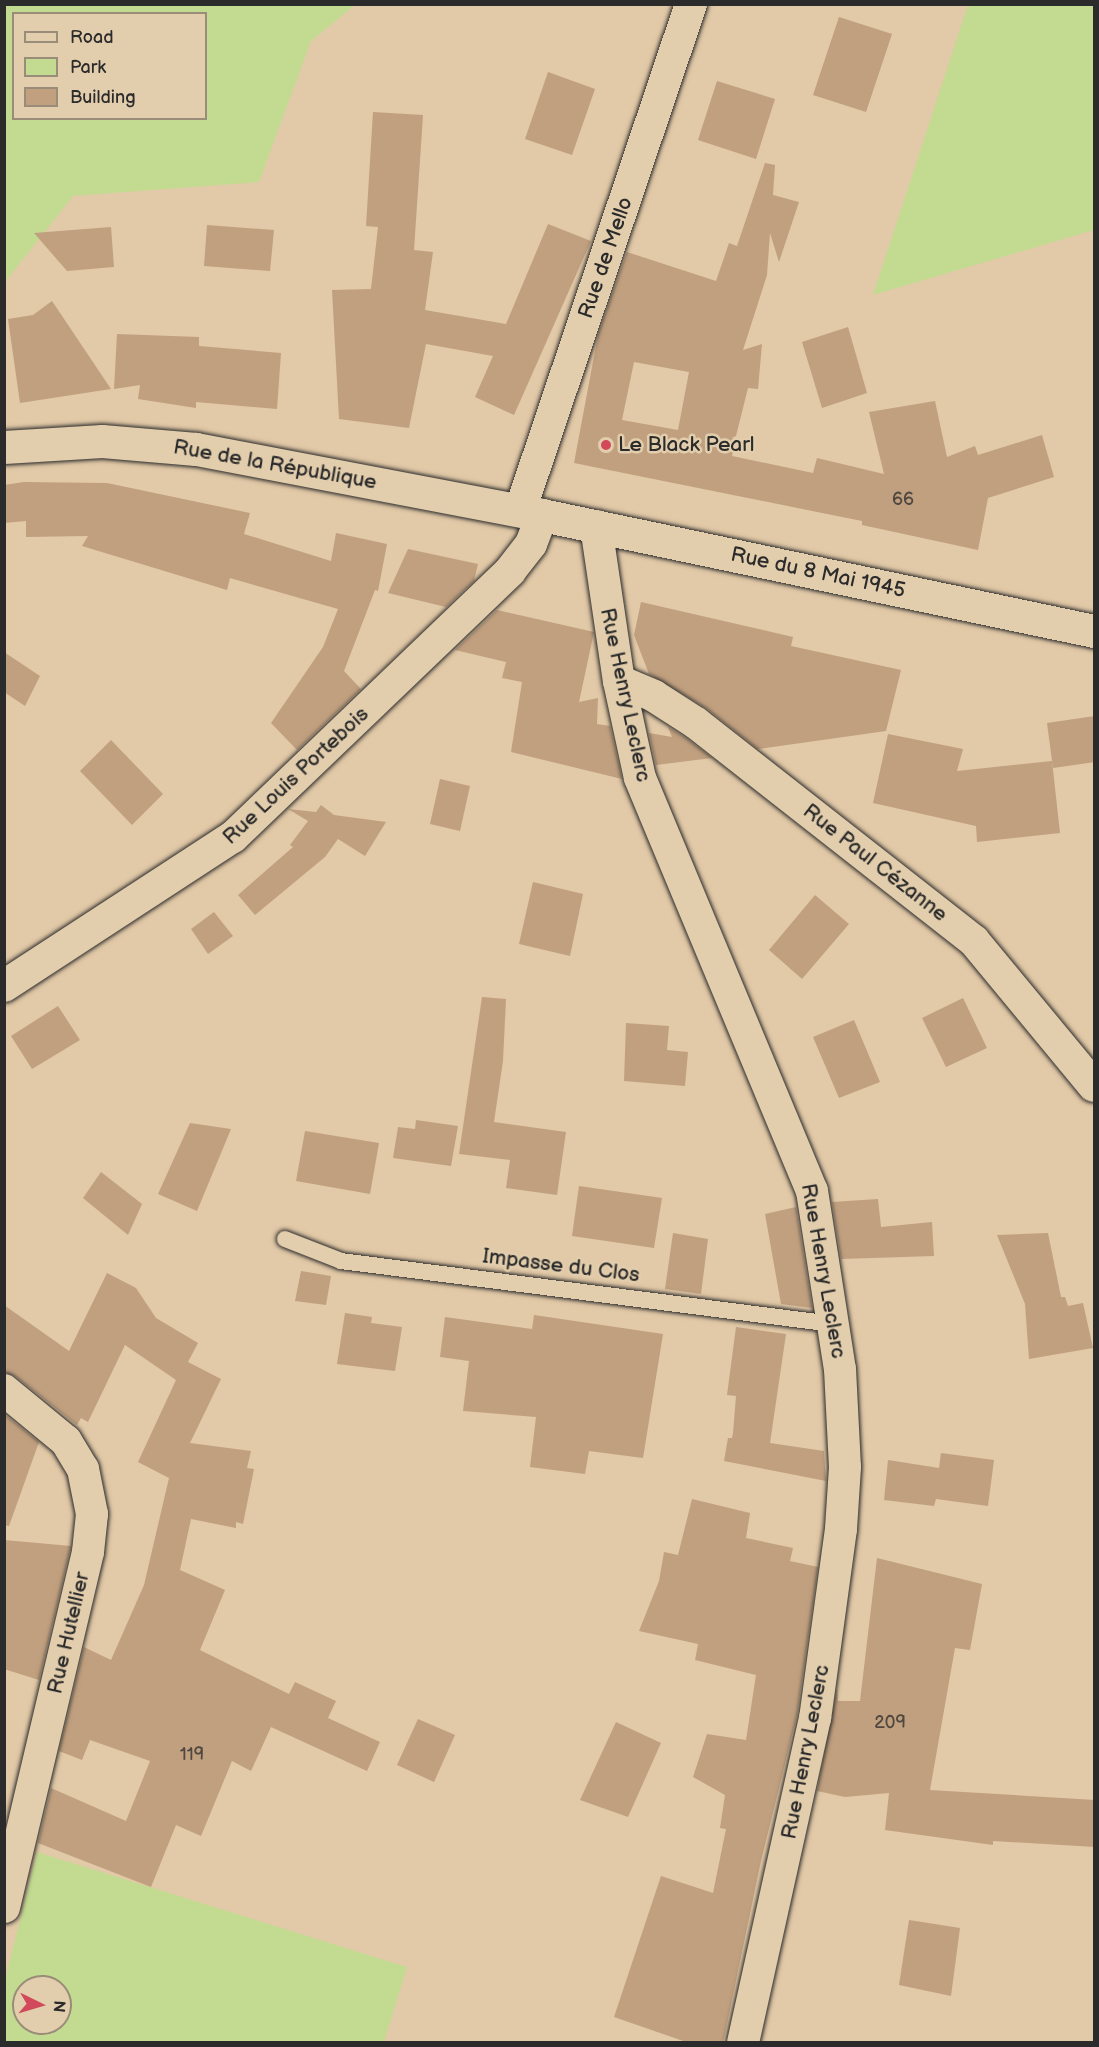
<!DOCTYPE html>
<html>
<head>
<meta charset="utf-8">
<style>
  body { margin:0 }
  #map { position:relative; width:1099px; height:2047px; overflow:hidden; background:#e2c9a7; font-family:"Balsamiq Sans",sans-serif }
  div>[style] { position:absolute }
  .green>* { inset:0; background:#c3db91 }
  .building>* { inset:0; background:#c1a07f }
  .roads { filter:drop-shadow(0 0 2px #2b2b2b) drop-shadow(0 0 2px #2b2b2b) }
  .service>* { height:16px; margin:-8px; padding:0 8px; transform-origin:8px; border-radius:8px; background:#e2cdac }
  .minor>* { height:32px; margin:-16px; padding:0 16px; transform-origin:16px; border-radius:16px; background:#e2cdac }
  .secondary>* { height:33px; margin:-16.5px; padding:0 16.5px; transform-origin:16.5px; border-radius:16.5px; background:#e2cdac }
  .dots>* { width:16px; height:16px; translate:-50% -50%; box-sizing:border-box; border:3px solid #e2cdac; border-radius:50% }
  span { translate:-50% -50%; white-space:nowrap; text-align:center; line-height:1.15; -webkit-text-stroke:5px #e2cdac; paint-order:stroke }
  .number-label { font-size:18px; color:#504840 }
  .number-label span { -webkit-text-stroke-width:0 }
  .street-label { font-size:21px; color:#2b2b2b }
  .poi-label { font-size:21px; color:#2b2b2b }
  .left { translate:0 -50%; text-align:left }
  .frame { position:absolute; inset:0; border:6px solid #2b2b2b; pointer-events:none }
  .legend { position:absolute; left:12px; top:12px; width:195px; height:108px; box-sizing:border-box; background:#e2cdac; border:2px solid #998c78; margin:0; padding:8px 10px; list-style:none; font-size:18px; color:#2b2b2b }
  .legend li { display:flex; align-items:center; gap:12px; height:30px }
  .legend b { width:30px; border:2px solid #998c78 }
  .north { position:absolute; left:12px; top:1975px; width:60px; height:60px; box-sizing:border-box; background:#e2cdac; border:2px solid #998c78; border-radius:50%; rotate:95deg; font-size:16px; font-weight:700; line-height:24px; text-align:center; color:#2b2b2b }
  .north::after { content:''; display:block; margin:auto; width:21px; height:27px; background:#d1495b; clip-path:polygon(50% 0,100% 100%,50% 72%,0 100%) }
</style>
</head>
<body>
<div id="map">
  <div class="green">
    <i style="clip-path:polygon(evenodd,5px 5px,355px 5px,311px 41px,259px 182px,73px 196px,5px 282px,5px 5px,14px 14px,206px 14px,206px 118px,14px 118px,14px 14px)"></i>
    <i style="clip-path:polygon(968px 5px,1094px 5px,1094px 230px,873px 295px)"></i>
    <i style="clip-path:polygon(evenodd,37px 1852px,407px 1967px,384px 2042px,5px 2042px,5px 1980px,37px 1852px,24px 1987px,60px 1987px,60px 2023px,24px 2023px,24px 1987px)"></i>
  </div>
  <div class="building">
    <i style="clip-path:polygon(839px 17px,892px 34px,866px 112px,813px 95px)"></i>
    <i style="clip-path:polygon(548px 72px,595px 89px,572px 155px,525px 139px)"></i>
    <i style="clip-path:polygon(717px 81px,775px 99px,756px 159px,698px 140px)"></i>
    <i style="clip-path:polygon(373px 112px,423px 115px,414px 250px,433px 252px,425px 310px,506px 324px,548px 224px,591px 241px,514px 415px,475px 397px,493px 356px,426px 344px,409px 428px,339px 419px,332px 290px,371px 289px,378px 227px,366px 226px)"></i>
    <i style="clip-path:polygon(evenodd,765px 163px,775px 165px,773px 195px,799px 202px,779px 262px,770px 233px,767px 275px,743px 350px,762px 344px,758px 389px,748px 388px,736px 436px,732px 438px,736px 439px,732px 456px,813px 473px,817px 458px,884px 474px,869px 412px,935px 401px,947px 457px,975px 446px,978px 455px,1042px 435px,1054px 477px,988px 498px,978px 550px,862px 525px,862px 521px,574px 463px,598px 335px,627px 252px,716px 281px,729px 243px,737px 246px,765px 163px,634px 362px,689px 372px,678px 430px,622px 420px,634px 362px)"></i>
    <i style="clip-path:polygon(207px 225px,274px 230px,270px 271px,204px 266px)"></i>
    <i style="clip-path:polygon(111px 227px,114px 267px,67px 271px,34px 233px)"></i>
    <i style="clip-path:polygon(52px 301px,111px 389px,20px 403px,8px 319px,33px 315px)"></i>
    <i style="clip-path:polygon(848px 327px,867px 393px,822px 408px,802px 342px)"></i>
    <i style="clip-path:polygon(117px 334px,199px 337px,199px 346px,281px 353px,277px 409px,196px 402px,196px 408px,138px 399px,140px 385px,114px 389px)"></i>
    <i style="clip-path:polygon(24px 482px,107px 483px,250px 513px,244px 534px,331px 561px,336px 533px,387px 544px,378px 591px,375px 590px,344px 671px,361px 689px,297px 750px,271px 723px,323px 647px,338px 609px,230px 578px,227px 590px,82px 546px,88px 536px,26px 537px,26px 521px,4px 523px,4px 485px)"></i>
    <i style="clip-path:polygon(408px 549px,478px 564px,474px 581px,446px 607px,388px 593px)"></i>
    <i style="clip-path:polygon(641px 602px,793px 637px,791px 646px,901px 670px,886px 731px,758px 749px,706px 708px,649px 674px,634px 635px)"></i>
    <i style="clip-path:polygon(497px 610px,594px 632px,579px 702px,598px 698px,597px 724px,610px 726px,622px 779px,511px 752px,522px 682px,502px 678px,506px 662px,455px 650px)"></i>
    <i style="clip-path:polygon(4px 652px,40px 676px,25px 706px,4px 692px)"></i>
    <i style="clip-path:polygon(1095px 716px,1095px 762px,1053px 768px,1047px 723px)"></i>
    <i style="clip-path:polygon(668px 727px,686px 738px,712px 758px,656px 765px,649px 733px,672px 737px)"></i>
    <i style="clip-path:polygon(888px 734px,963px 749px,957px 771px,1052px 761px,1060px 833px,977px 842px,976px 826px,873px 803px)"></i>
    <i style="clip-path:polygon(111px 740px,163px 794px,132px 825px,80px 771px)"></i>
    <i style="clip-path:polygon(440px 779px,470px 786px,460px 831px,430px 824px)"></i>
    <i style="clip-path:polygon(321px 805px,334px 815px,386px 822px,365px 856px,338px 839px,325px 857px,255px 915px,238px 895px,293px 847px,290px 845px,308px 821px,288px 809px,316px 812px)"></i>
    <i style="clip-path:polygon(533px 882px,583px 894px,570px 956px,519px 944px)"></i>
    <i style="clip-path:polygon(815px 895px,849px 924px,802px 979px,769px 950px)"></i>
    <i style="clip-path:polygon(214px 912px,233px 936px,208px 954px,191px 929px)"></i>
    <i style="clip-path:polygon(482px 997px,506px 999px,503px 1061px,494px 1122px,566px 1132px,557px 1195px,506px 1188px,510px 1160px,459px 1154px)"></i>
    <i style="clip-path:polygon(963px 998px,987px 1048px,946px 1067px,922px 1018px)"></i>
    <i style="clip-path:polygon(58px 1006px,80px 1040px,32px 1069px,11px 1036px)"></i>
    <i style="clip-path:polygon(854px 1020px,880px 1082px,839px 1098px,813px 1037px)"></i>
    <i style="clip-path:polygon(626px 1023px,669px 1026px,667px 1050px,688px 1052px,685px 1086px,624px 1081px)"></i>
    <i style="clip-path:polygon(416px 1120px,458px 1126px,451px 1166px,393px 1158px,398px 1127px,415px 1129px)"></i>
    <i style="clip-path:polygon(190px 1123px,231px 1129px,197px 1211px,158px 1194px)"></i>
    <i style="clip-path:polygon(305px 1131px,379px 1143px,370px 1194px,296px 1181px)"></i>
    <i style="clip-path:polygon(101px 1172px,142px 1204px,128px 1235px,83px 1198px)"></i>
    <i style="clip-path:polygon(579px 1186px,662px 1198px,654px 1248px,572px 1236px)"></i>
    <i style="clip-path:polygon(878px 1199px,881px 1227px,932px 1222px,934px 1256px,841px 1259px,832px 1202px)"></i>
    <i style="clip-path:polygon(796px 1207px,812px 1308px,781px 1304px,765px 1214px)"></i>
    <i style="clip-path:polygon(673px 1233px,708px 1239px,701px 1294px,665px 1289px)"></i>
    <i style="clip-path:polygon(1048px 1233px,1061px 1297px,1065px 1297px,1068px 1306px,1083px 1303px,1093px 1348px,1029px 1359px,1025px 1304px,997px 1235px)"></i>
    <i style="clip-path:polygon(301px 1271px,331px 1276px,326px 1305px,295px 1301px)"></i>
    <i style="clip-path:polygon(107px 1273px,136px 1288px,156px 1318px,198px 1343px,188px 1362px,221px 1379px,190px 1443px,251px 1451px,247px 1468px,254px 1469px,243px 1524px,236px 1522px,236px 1528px,191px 1519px,180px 1570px,225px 1590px,200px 1650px,289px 1694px,295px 1682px,336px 1701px,328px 1718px,380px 1742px,367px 1771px,271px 1727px,251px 1771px,232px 1761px,201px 1836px,176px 1825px,151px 1887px,38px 1843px,51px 1788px,126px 1821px,150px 1761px,90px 1740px,82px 1760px,59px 1751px,84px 1647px,111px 1660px,144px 1585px,169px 1478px,138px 1462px,176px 1380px,125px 1345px,88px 1422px,81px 1418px,77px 1425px,15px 1376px,4px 1372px,4px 1305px,69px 1351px)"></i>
    <i style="clip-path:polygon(345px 1313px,372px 1317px,371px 1323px,402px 1327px,395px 1371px,337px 1364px)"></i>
    <i style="clip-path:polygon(534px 1315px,663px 1334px,643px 1458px,589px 1451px,585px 1474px,530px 1467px,536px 1417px,463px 1411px,469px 1361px,440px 1357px,445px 1317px,532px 1329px)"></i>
    <i style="clip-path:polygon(736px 1327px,786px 1334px,770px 1443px,824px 1451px,826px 1481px,724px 1461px,728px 1438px,732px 1438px,733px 1433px,736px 1396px,727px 1395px)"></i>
    <i style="clip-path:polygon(4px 1414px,39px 1442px,9px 1526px,4px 1525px)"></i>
    <i style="clip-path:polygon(941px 1453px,994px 1460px,988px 1506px,936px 1499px,934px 1506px,884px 1500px,888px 1460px,939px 1468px)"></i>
    <i style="clip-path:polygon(692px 1499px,750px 1513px,746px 1538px,793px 1548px,790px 1561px,818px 1567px,797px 1715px,761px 1861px,723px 2043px,689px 2043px,614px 2017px,661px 1876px,713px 1893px,726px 1829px,720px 1828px,725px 1795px,693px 1777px,707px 1734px,746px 1740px,756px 1675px,695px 1660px,698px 1644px,639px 1631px,659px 1581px,664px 1552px,678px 1555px)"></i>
    <i style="clip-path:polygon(4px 1540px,71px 1546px,39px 1680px,4px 1669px)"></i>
    <i style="clip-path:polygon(877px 1558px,982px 1584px,970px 1650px,955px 1648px,930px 1790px,1095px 1800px,1095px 1847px,993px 1841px,993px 1845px,885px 1830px,889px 1793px,845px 1797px,817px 1791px,837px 1688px,838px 1701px,860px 1701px)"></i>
    <i style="clip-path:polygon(418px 1719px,455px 1735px,434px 1782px,397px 1765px)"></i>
    <i style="clip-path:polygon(616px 1722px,661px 1743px,628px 1817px,580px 1800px)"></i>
    <i style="clip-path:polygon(909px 1920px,960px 1928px,951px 1996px,899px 1985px)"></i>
  </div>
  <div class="roads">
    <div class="service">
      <i style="left:285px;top:1239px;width:60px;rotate:21.4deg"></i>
      <i style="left:341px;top:1261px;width:498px;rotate:7.3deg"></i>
    </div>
    <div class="minor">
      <i style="left:520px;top:511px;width:535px;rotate:-71.36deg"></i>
      <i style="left:596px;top:526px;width:157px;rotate:81.6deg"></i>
      <i style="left:619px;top:681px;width:99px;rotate:77.8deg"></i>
      <i style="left:640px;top:778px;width:447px;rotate:67.4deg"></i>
      <i style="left:812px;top:1191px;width:180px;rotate:81.1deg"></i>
      <i style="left:840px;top:1369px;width:98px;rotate:87.1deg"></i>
      <i style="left:845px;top:1467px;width:62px;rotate:93.7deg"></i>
      <i style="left:841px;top:1529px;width:191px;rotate:97.8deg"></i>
      <i style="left:815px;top:1718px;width:332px;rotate:102.5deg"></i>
      <i style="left:619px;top:681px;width:38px;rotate:23deg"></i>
      <i style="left:654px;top:696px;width:50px;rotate:32.7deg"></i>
      <i style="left:696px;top:723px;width:353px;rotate:38.1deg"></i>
      <i style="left:974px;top:941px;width:188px;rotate:50.4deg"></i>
      <i style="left:4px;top:986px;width:273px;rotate:-33.1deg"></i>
      <i style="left:233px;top:837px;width:384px;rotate:-43.8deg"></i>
      <i style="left:510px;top:571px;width:34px;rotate:-52deg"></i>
      <i style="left:531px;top:544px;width:31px;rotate:-69deg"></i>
      <i style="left:4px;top:1390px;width:80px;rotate:39.4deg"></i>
      <i style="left:66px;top:1441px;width:33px;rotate:59deg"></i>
      <i style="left:83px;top:1469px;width:46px;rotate:78.7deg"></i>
      <i style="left:92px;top:1514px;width:38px;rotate:96deg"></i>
      <i style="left:88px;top:1552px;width:365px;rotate:103.3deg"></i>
    </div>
    <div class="secondary">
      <i style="left:4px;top:447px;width:98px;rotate:-3.5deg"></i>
      <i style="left:102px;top:441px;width:94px;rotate:4.9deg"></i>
      <i style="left:196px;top:449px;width:352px;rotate:10.8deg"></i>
      <i style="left:542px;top:515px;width:564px;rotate:11.87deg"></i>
    </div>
  </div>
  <div class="dots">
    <i style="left:606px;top:445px;background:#d1495b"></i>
  </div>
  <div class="number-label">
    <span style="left:903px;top:500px">66</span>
    <span style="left:890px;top:1723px">209</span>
    <span style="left:192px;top:1755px">119</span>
  </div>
  <div class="street-label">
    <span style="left:606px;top:258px;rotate:-71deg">Rue de Mello</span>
    <span style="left:275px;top:465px;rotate:10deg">Rue de la République</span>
    <span style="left:818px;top:573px;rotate:12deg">Rue du 8 Mai 1945</span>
    <span style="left:625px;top:695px;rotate:78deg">Rue Henry Leclerc</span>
    <span style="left:296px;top:776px;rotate:-43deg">Rue Louis Portebois</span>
    <span style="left:875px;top:863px;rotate:38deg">Rue Paul Cézanne</span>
    <span style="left:561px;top:1266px;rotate:7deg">Impasse du Clos</span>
    <span style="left:823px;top:1271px;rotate:80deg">Rue Henry Leclerc</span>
    <span style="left:69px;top:1633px;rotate:-77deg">Rue Hutellier</span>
    <span style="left:806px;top:1752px;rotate:-79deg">Rue Henry Leclerc</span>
  </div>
  <div class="poi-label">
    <span class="left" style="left:618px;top:445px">Le Black Pearl</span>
  </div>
  <div class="frame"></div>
  <ul class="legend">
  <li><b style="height:8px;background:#e2cdac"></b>Road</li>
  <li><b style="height:16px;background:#c3db91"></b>Park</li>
  <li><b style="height:16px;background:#c1a07f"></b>Building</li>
  </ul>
  <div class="north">N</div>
</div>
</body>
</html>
